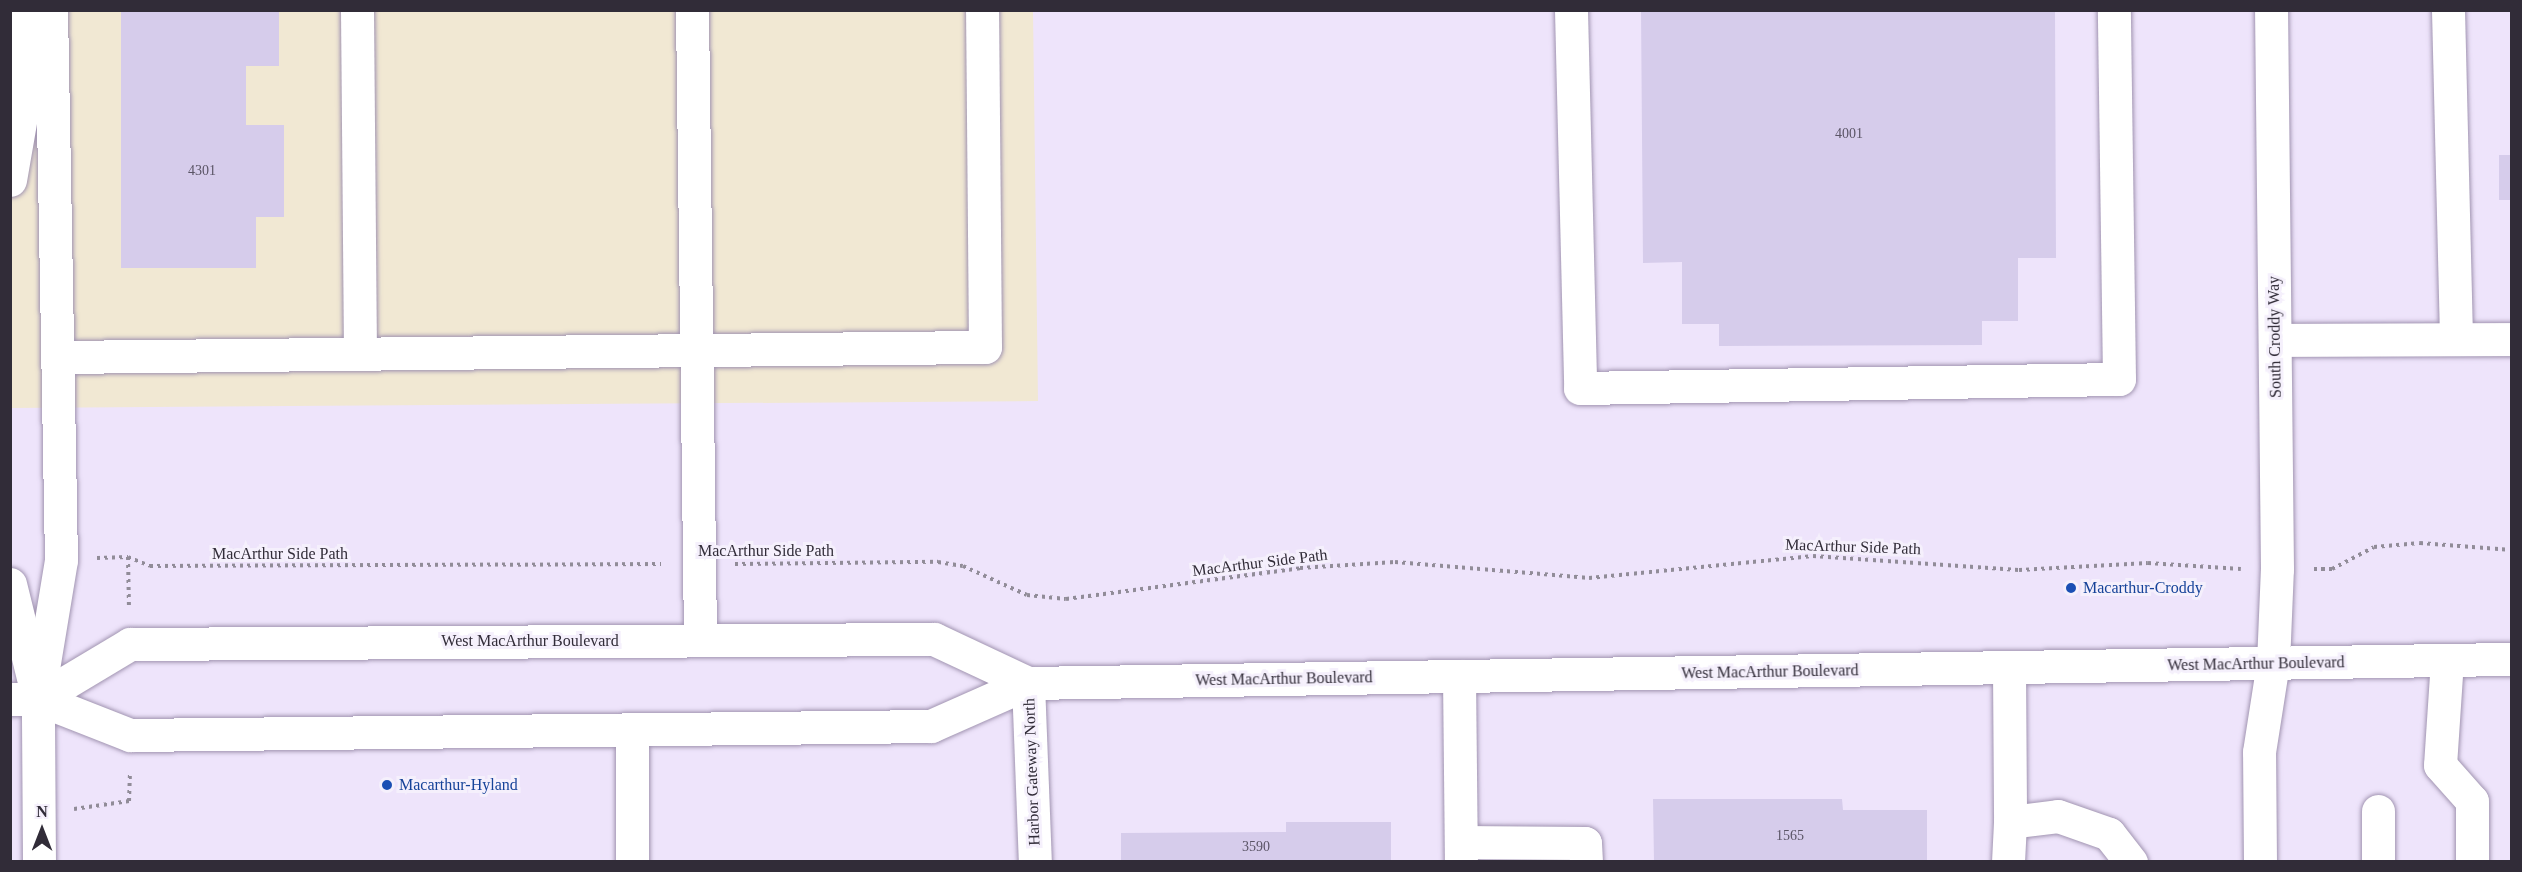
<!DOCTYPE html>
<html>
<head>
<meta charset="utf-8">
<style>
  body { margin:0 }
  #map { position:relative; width:2522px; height:872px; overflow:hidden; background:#f5f0fc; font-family:Georgia,serif }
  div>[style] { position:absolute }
  .built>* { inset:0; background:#eee4fb }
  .industrial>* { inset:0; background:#f1e8d3 }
  .building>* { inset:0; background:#d6cceb }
  .path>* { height:4px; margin-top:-2px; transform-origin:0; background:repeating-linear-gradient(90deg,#918c98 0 3px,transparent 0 7.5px) }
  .roads { filter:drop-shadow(0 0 2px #a194b1) drop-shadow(0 0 2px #a194b1) }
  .minor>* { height:33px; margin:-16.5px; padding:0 16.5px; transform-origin:16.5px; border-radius:16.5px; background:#fff }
  .major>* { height:33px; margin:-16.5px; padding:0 16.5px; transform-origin:16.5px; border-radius:16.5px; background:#fff }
  .dots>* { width:16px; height:16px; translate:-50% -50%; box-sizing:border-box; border:3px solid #f5f0fc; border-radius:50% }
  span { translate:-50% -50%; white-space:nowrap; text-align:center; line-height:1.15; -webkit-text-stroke:6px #f5f0fc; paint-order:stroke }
  .number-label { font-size:14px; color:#5a5465 }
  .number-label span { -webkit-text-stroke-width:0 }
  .street-label { font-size:16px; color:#312c38 }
  .transit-label { font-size:16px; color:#164399 }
  .left { translate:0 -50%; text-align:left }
  .frame { position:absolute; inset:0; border:12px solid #312c38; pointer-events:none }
  .north { position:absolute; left:12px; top:800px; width:60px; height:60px; -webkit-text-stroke:4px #f5f0fc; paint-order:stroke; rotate:0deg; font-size:16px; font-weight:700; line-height:24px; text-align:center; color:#312c38 }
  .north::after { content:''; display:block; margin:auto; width:21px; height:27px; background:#312c38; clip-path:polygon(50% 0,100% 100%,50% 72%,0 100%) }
</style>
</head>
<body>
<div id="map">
  <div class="built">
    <i style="clip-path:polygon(11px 11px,2511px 11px,2511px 861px,11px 861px)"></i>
  </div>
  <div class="industrial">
    <i style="clip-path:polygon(10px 11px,1033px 11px,1038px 401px,11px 408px)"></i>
  </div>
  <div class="building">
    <i style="clip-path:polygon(121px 10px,279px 10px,279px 66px,246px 66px,246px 125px,284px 125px,284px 217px,256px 217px,256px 268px,121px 268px)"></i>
    <i style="clip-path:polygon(1641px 10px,2055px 10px,2056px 258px,2018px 258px,2018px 321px,1982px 321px,1982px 345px,1719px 346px,1719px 324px,1682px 324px,1682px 262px,1643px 263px)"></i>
    <i style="clip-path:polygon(2499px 155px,2512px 155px,2512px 200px,2499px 200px)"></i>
    <i style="clip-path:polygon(1653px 799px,1842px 799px,1843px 810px,1927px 810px,1927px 862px,1654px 862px)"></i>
    <i style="clip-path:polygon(1286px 822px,1391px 822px,1391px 862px,1121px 862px,1121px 833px,1286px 832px)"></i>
  </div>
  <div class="path">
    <i style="left:128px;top:557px;width:50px;rotate:88.9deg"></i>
    <i style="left:97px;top:558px;width:31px;rotate:-2deg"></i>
    <i style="left:128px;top:557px;width:24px;rotate:22deg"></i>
    <i style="left:150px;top:566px;width:511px;rotate:-0.22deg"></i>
    <i style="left:735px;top:564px;width:203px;rotate:-0.6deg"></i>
    <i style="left:938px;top:562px;width:25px;rotate:9deg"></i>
    <i style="left:963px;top:566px;width:70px;rotate:24.4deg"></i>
    <i style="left:1027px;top:595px;width:39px;rotate:6deg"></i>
    <i style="left:1066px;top:599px;width:236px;rotate:-7.5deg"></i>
    <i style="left:1300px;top:568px;width:95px;rotate:-3.6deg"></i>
    <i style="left:1395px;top:562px;width:195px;rotate:4.7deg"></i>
    <i style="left:1589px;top:578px;width:225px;rotate:-5.6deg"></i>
    <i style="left:1813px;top:556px;width:206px;rotate:3.9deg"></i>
    <i style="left:2019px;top:570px;width:129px;rotate:-3.1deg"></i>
    <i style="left:2148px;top:563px;width:93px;rotate:3.7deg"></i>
    <i style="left:2314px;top:569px;width:18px"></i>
    <i style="left:2332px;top:569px;width:47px;rotate:-27.6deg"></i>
    <i style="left:2374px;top:547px;width:46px;rotate:-5deg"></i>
    <i style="left:2420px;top:543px;width:92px;rotate:4.4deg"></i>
    <i style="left:74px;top:809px;width:56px;rotate:-8.3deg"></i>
    <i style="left:129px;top:801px;width:30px;rotate:-88deg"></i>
  </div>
  <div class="roads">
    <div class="minor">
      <i style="left:357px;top:10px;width:342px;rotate:89.5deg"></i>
      <i style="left:692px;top:10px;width:630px;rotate:89.27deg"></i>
      <i style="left:1571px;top:10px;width:378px;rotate:88.6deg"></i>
      <i style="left:1580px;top:388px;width:539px;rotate:-0.96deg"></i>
      <i style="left:2119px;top:379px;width:369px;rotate:-90.8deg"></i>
      <i style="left:2448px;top:10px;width:329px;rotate:88.6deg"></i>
      <i style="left:10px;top:180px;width:65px;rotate:-80.2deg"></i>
      <i style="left:21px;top:116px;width:106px;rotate:-90.5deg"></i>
      <i style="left:2275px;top:340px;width:237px;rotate:-0.2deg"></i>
      <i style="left:58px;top:357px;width:927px;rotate:-0.62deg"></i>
      <i style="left:985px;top:347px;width:337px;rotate:-90.5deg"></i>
      <i style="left:10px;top:584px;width:105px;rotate:76.2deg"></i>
      <i style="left:2447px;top:660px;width:105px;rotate:93.8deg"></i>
      <i style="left:2440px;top:765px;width:48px;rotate:48.4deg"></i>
      <i style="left:2472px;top:801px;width:61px;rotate:90deg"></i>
      <i style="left:2009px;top:668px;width:154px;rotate:89.6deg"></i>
      <i style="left:2010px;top:822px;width:48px;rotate:-7.1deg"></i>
      <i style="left:2058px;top:816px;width:54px;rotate:19.4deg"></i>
      <i style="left:2109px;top:834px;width:36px;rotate:52deg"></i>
      <i style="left:1459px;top:676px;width:186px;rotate:89.4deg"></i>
      <i style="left:1028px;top:683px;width:179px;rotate:87.8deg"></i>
      <i style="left:632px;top:731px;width:131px;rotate:90deg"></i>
      <i style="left:1461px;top:842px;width:124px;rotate:0.5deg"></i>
      <i style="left:1585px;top:843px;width:19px;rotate:87deg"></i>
      <i style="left:39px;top:862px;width:163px;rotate:-90.4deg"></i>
      <i style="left:38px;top:699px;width:141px;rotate:-80.6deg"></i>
      <i style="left:61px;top:560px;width:550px;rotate:-91.04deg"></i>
      <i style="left:2008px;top:862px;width:40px;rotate:-87.1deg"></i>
      <i style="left:2260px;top:862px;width:110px;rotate:-90.5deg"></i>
      <i style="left:2259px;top:752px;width:90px;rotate:-81.1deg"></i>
      <i style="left:2273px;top:663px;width:94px;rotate:-87.6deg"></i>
      <i style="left:2277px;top:569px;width:559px;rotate:-90.61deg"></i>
      <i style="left:2378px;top:862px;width:51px;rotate:-90deg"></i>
    </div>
    <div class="major">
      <i style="left:10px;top:699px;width:28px"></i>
      <i style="left:38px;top:699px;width:99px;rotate:21.4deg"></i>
      <i style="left:130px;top:735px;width:801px;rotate:-0.64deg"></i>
      <i style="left:931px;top:726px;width:106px;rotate:-23.9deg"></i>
      <i style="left:1028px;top:683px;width:1484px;rotate:-0.93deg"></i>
      <i style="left:38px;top:699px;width:107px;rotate:-30.9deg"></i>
      <i style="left:130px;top:644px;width:804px;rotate:-0.36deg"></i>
      <i style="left:934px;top:639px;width:104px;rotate:25.1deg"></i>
    </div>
  </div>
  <div class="dots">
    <i style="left:2071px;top:588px;background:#1a4fb4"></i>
    <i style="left:387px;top:785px;background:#1a4fb4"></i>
  </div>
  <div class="number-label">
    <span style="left:1849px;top:134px">4001</span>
    <span style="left:202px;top:171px">4301</span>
    <span style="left:1790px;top:836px">1565</span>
    <span style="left:1256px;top:847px">3590</span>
  </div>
  <div class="street-label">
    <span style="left:2275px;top:337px;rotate:-91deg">South Croddy Way</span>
    <span style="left:1853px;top:547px;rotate:2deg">MacArthur Side Path</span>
    <span style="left:766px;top:551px">MacArthur Side Path</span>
    <span style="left:280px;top:554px">MacArthur Side Path</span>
    <span style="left:1260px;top:563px;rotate:-7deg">MacArthur Side Path</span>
    <span style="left:530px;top:641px">West MacArthur Boulevard</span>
    <span style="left:2256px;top:664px;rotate:-1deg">West MacArthur Boulevard</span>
    <span style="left:1770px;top:672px;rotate:-1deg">West MacArthur Boulevard</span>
    <span style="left:1284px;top:679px;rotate:-1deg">West MacArthur Boulevard</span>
    <span style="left:1032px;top:772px;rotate:-92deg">Harbor Gateway North</span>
  </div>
  <div class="transit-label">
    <span class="left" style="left:2083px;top:588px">Macarthur-Croddy</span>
    <span class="left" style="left:399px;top:785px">Macarthur-Hyland</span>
  </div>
  <div class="frame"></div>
  <div class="north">N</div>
</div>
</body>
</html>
